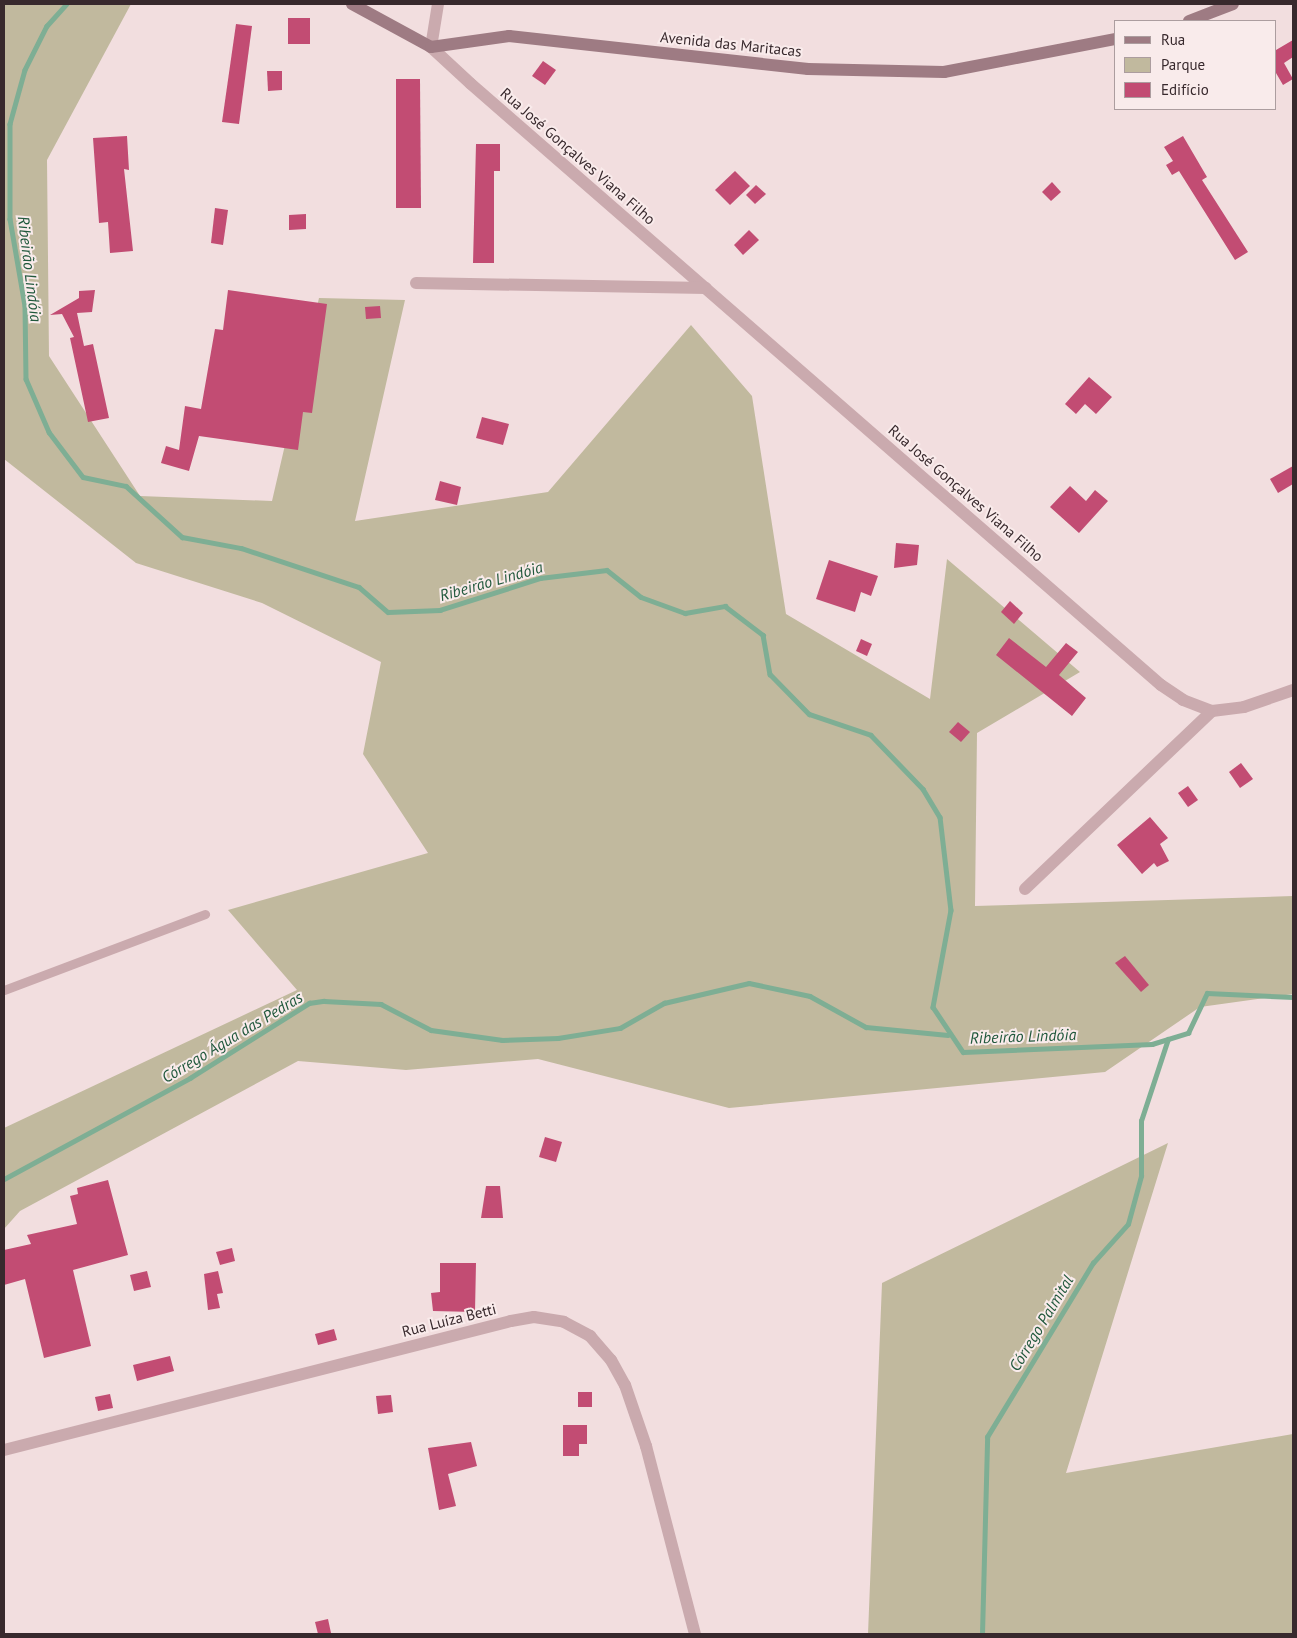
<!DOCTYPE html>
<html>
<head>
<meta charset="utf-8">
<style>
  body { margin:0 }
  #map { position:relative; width:1297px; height:1638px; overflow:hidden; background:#f2dedf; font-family:"PT Sans",sans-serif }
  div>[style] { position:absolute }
  .green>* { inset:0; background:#c1b99e }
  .stream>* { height:4.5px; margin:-2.25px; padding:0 2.25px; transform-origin:2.25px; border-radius:2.25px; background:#7eae94 }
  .building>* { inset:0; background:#c24c73 }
  .lane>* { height:9px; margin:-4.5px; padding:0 4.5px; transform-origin:4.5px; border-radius:4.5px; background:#caaaae }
  .street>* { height:12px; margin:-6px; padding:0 6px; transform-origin:6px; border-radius:6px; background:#caaaae }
  .secondary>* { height:12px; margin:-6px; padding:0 6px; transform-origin:6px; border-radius:6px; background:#9e7b83 }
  span { translate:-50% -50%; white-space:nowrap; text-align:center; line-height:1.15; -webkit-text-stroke:4px #f9ebeb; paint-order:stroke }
  .street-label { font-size:15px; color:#38292d }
  .water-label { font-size:16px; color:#20583c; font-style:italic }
  .frame { position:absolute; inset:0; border:5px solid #38292d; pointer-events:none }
  .legend { position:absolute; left:1114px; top:20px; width:162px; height:90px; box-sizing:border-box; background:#f9ebeb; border:1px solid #ac9d9f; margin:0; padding:6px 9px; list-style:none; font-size:15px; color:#38292d }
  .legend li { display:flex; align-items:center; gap:10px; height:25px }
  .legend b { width:25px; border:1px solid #ac9d9f }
</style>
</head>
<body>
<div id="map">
  <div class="green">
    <i style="clip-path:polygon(4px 4px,131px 4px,47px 160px,49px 356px,140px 496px,272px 501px,319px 298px,405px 300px,355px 521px,548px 492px,691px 325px,752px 396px,786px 614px,930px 699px,947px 559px,1080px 672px,977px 733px,975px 906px,1293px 896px,1293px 994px,1200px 1007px,1105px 1072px,729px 1108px,538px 1059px,406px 1070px,298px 1061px,20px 1211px,4px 1229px,4px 1128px,297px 990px,228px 910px,428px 853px,363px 754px,381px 662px,262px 603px,136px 563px,4px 459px)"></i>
    <i style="clip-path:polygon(1168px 1143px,1066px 1473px,1293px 1434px,1293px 1634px,868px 1634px,882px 1283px)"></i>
  </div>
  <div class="stream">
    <i style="left:67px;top:4px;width:30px;rotate:132deg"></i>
    <i style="left:47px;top:26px;width:49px;rotate:116.6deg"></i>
    <i style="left:25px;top:70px;width:56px;rotate:105.5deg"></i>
    <i style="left:10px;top:124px;width:95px;rotate:90deg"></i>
    <i style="left:10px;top:219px;width:88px;rotate:80.2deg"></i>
    <i style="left:25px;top:306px;width:73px;rotate:89.2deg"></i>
    <i style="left:26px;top:379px;width:58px;rotate:66.5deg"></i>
    <i style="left:49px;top:432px;width:56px;rotate:52.9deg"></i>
    <i style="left:83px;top:477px;width:44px;rotate:11.8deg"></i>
    <i style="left:126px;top:486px;width:76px;rotate:42.3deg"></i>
    <i style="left:182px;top:537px;width:60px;rotate:10.6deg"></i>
    <i style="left:241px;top:548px;width:124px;rotate:18.3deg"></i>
    <i style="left:359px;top:587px;width:38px;rotate:41deg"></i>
    <i style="left:388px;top:612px;width:52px;rotate:-2.2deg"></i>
    <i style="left:440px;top:610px;width:105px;rotate:-17.7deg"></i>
    <i style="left:540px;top:578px;width:67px;rotate:-6.8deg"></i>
    <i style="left:607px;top:570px;width:43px;rotate:38.5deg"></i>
    <i style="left:641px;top:597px;width:47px;rotate:20deg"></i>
    <i style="left:685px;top:613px;width:41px;rotate:-9.9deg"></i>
    <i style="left:725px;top:606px;width:48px;rotate:37.3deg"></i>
    <i style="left:763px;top:635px;width:40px;rotate:80deg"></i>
    <i style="left:770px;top:674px;width:56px;rotate:45.7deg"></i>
    <i style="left:809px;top:714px;width:65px;rotate:18.7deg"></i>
    <i style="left:871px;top:735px;width:75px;rotate:46.1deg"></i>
    <i style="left:923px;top:789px;width:33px;rotate:59deg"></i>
    <i style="left:940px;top:817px;width:94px;rotate:83.3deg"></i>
    <i style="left:951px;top:910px;width:99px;rotate:100.5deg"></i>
    <i style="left:933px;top:1007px;width:54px;rotate:56.3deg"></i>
    <i style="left:963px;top:1052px;width:189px;rotate:-2.4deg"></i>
    <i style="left:1152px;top:1044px;width:38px;rotate:-17deg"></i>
    <i style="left:1188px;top:1033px;width:44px;rotate:-64.6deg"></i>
    <i style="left:1207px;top:993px;width:86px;rotate:2.7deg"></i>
    <i style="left:4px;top:1179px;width:212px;rotate:-28.5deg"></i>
    <i style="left:190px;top:1078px;width:141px;rotate:-32.2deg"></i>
    <i style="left:309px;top:1003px;width:15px;rotate:-8deg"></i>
    <i style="left:324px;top:1001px;width:57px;rotate:3deg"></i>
    <i style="left:381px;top:1004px;width:56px;rotate:27.5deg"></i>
    <i style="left:431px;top:1030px;width:72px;rotate:8deg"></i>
    <i style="left:502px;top:1040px;width:56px;rotate:-2deg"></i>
    <i style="left:558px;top:1038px;width:63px;rotate:-9.2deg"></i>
    <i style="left:620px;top:1028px;width:51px;rotate:-29.6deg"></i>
    <i style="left:664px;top:1003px;width:87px;rotate:-13.2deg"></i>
    <i style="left:749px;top:983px;width:62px;rotate:12deg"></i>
    <i style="left:810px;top:996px;width:64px;rotate:29deg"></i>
    <i style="left:866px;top:1027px;width:82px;rotate:5.6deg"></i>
    <i style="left:982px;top:1634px;width:197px;rotate:-88.5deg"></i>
    <i style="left:987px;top:1437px;width:204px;rotate:-58.7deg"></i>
    <i style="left:1093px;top:1263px;width:52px;rotate:-48.1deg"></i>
    <i style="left:1128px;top:1224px;width:50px;rotate:-74.8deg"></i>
    <i style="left:1141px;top:1176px;width:55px;rotate:-90deg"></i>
    <i style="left:1141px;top:1121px;width:86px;rotate:-71.8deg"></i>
  </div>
  <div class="building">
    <i style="clip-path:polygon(288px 18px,310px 18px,310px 44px,288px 44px)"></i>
    <i style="clip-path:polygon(236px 24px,252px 26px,239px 124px,222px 122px)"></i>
    <i style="clip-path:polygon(1293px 40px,1293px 57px,1284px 63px,1293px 79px,1283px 85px,1276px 73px,1276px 50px)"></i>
    <i style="clip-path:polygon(543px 61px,556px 70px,545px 85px,532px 76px)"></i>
    <i style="clip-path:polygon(267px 71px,282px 71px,282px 90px,268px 91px)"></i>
    <i style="clip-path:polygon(396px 79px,420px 79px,421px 208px,396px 208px)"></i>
    <i style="clip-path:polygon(127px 136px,129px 170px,124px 169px,133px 251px,110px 253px,108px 222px,99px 223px,93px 138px)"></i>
    <i style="clip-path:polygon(1183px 136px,1207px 177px,1202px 180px,1248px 252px,1235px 260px,1179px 171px,1172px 175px,1166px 165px,1173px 161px,1164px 147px)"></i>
    <i style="clip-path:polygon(476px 144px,500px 144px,500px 171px,494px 171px,494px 263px,473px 263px)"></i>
    <i style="clip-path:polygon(735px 171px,750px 186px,730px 205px,715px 190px)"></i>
    <i style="clip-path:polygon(1052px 182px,1061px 192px,1051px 201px,1042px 192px)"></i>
    <i style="clip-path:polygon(756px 185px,766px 194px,755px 204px,746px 195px)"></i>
    <i style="clip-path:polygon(215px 208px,228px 210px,223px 245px,211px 243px)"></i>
    <i style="clip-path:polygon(306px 214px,306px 229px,289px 230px,289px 215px)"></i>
    <i style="clip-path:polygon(749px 230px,759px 240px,743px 255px,734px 245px)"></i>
    <i style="clip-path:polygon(95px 290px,92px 312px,77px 313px,84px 346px,93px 344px,109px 418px,88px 422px,70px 338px,74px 337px,62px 314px,50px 315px,79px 298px,79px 291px)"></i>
    <i style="clip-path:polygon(228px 290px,327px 304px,312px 413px,303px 412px,298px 450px,199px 436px,189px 471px,161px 463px,166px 446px,179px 450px,185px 406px,201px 409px,215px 329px,223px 330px)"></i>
    <i style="clip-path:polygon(380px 306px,381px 318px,366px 319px,365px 307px)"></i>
    <i style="clip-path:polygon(1089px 377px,1112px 397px,1096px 414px,1085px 404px,1076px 414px,1065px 404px)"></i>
    <i style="clip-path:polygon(482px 417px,509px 424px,503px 445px,476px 438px)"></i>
    <i style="clip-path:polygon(1293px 466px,1293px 484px,1278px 493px,1270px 479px)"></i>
    <i style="clip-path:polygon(440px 481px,461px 487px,457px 505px,435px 500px)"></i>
    <i style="clip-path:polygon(1070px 486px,1086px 501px,1095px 490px,1108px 501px,1079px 533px,1050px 507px)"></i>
    <i style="clip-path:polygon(896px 543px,919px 545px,917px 565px,894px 568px)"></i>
    <i style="clip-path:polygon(829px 560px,878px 576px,871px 596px,861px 592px,855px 612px,816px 599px)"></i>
    <i style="clip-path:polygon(1010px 601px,1023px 613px,1014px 624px,1001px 612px)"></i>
    <i style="clip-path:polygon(1009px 638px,1046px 667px,1066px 643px,1078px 652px,1059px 675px,1086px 698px,1072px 716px,996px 655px)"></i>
    <i style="clip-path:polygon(861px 639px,872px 644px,867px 656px,856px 651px)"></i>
    <i style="clip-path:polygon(958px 722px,970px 732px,961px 742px,949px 732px)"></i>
    <i style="clip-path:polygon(1241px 763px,1253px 779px,1240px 788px,1229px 772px)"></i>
    <i style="clip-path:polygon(1188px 786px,1198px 800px,1188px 807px,1178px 793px)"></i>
    <i style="clip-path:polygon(1150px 817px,1168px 838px,1160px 844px,1169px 861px,1157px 867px,1154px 863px,1142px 874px,1117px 845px)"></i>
    <i style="clip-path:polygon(1125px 956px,1149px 985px,1141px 992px,1115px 963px)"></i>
    <i style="clip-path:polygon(545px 1137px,562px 1142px,556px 1162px,539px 1157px)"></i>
    <i style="clip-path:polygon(108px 1180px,128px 1255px,73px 1270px,91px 1346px,44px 1358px,25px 1279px,4px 1285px,4px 1250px,31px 1244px,27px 1235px,77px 1224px,70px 1196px,78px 1194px,77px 1188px)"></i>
    <i style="clip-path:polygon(486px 1186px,500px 1186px,503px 1218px,481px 1218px)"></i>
    <i style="clip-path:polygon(232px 1248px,235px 1261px,220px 1265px,216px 1252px)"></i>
    <i style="clip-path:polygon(440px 1263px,476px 1263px,475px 1312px,433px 1311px,431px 1293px,440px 1292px)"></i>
    <i style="clip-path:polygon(147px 1271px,151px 1287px,134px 1291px,130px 1275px)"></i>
    <i style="clip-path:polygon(218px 1271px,223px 1293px,217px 1294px,220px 1308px,208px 1310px,204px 1274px)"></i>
    <i style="clip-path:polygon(334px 1329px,337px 1340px,318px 1345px,315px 1334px)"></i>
    <i style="clip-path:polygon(170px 1356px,174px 1371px,137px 1381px,133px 1365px)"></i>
    <i style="clip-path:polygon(578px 1392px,592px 1392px,592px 1407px,578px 1407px)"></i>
    <i style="clip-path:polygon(110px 1394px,113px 1408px,98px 1411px,95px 1397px)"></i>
    <i style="clip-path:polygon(391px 1395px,393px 1412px,378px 1414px,376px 1396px)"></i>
    <i style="clip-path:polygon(563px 1425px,587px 1425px,587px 1444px,579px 1444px,579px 1456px,563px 1456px)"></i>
    <i style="clip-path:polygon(471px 1442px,477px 1466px,448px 1474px,456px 1506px,439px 1510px,428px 1448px)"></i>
    <i style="clip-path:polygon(328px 1619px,331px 1633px,318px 1634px,315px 1622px)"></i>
  </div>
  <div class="lane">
    <i style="left:4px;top:990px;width:215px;rotate:-20.7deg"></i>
  </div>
  <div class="street">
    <i style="left:438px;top:4px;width:44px;rotate:99.2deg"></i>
    <i style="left:431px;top:47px;width:54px;rotate:42.8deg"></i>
    <i style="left:471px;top:84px;width:915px;rotate:41.06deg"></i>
    <i style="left:1161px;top:685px;width:27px;rotate:34deg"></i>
    <i style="left:1183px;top:700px;width:31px;rotate:21deg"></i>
    <i style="left:1212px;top:711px;width:32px;rotate:-7deg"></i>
    <i style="left:1244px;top:707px;width:52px;rotate:-19.1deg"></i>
    <i style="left:416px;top:283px;width:290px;rotate:1deg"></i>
    <i style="left:1025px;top:889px;width:258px;rotate:-43.6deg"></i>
    <i style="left:4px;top:1450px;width:523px;rotate:-14.28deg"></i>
    <i style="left:511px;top:1321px;width:23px;rotate:-10deg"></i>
    <i style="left:534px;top:1317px;width:30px;rotate:9deg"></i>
    <i style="left:564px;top:1322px;width:30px;rotate:28deg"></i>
    <i style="left:590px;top:1336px;width:32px;rotate:49deg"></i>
    <i style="left:611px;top:1360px;width:29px;rotate:61deg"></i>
    <i style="left:625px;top:1385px;width:65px;rotate:71deg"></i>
    <i style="left:646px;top:1446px;width:194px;rotate:75.4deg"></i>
  </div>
  <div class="secondary">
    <i style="left:352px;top:4px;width:90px;rotate:28.6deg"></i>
    <i style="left:431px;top:47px;width:79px;rotate:-8deg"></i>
    <i style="left:509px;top:36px;width:301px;rotate:6.3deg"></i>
    <i style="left:808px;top:69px;width:136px;rotate:1.3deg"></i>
    <i style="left:944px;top:72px;width:175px;rotate:-10.9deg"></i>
    <i style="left:1189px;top:21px;width:47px;rotate:-21.1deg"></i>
  </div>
  <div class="street-label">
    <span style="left:731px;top:44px;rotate:6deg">Avenida das Maritacas</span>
    <span style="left:578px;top:156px;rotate:41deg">Rua José Gonçalves Viana Filho</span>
    <span style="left:966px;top:493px;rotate:41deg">Rua José Gonçalves Viana Filho</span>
    <span style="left:449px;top:1320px;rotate:-14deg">Rua Luíza Betti</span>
  </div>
  <div class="water-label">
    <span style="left:30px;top:269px;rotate:83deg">Ribeirão Lindóia</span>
    <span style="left:491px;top:581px;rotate:-16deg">Ribeirão Lindóia</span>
    <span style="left:1023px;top:1036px;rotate:-2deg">Ribeirão Lindóia</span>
    <span style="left:232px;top:1037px;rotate:-31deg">Córrego Água das Pedras</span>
    <span style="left:1041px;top:1323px;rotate:-59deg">Córrego Palmital</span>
  </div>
  <div class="frame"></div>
  <ul class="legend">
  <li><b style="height:6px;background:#9e7b83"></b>Rua</li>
  <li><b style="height:14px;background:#c1b99e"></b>Parque</li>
  <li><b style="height:14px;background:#c24c73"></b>Edifício</li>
  </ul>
</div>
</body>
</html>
